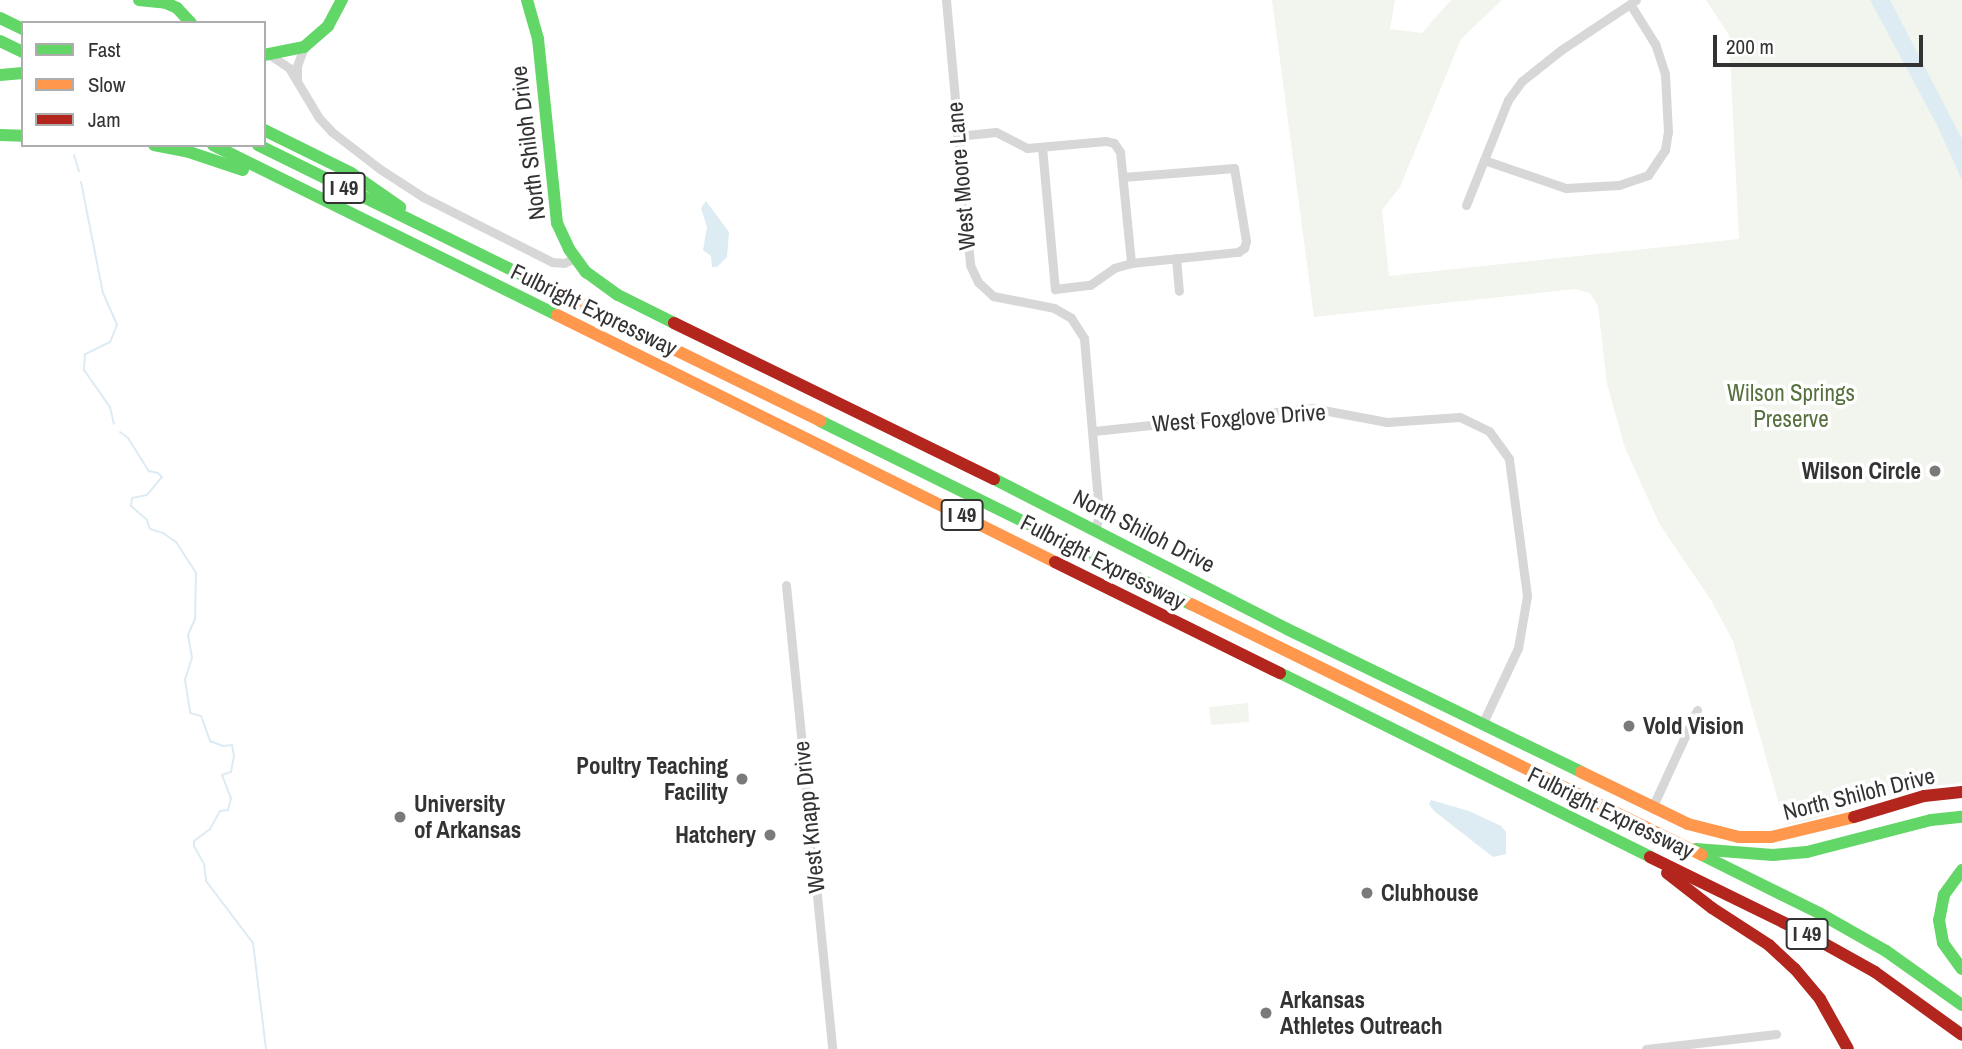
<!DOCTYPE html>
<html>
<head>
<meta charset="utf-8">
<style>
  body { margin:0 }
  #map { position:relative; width:1962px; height:1049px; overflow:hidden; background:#fff; font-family:"Archivo Narrow",sans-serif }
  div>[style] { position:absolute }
  .green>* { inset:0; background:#f1f5ed }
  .water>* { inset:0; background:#ddebf3 }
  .stream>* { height:2px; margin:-1px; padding:0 1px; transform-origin:1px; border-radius:1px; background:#ddebf3 }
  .street>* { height:9px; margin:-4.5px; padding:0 4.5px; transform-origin:4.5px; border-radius:4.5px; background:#d7d7d7 }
  .fast>* { height:12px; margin:-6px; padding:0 6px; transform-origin:6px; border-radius:6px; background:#63d668 }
  .slow>* { height:12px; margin:-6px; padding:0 6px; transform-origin:6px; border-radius:6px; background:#ff974d }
  .jam>* { height:12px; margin:-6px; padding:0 6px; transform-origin:6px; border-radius:6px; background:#b3261e }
  .dots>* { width:19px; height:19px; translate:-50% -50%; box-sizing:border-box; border:4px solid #fff; border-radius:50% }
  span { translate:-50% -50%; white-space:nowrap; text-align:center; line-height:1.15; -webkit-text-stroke:7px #fff; paint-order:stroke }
  .shield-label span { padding:2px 5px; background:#fff; border:2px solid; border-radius:5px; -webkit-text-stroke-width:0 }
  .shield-label { font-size:21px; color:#333; font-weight:700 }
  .street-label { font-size:23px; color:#333 }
  .park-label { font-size:23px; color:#56703f }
  .poi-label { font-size:23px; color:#333; font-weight:700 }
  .right { translate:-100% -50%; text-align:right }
  .left { translate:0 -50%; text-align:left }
  .legend { position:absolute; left:21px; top:21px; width:245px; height:126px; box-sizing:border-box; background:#fff; border:2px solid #adadad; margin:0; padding:9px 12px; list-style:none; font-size:21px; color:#333 }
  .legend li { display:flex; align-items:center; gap:14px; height:35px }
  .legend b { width:35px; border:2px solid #adadad }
  .scale { position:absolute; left:1713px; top:35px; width:210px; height:32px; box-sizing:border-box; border:4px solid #333; border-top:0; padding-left:9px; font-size:21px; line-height:24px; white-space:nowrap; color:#333; -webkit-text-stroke:5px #fff; paint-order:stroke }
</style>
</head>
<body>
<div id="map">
  <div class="green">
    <i style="clip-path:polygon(1272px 0,1395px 0,1390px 29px,1422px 33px,1451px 0,1502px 0,1461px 39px,1400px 187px,1382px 210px,1389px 276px,1739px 239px,1729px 35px,1706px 0,1962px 0,1962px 783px,1922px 787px,1811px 820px,1785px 825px,1733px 641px,1711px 600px,1660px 525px,1625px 448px,1607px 384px,1598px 306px,1590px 293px,1575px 289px,1314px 317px)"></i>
    <i style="clip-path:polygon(1248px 703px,1249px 722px,1211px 725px,1209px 707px)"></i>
  </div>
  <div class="water">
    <i style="clip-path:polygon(1870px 0,1890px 0,1962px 139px,1962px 180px,1937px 125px)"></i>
    <i style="clip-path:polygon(706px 201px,729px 232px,727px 257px,717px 267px,712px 267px,711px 256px,703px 250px,707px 227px,701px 208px)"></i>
    <i style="clip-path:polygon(1431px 800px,1469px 811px,1501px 826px,1506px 832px,1506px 854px,1493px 857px,1434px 811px,1429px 804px)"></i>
  </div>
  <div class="stream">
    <i style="left:74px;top:22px;width:1px;rotate:90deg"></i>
    <i style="left:74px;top:155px;width:17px;rotate:73deg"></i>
    <i style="left:81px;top:182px;width:113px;rotate:78.8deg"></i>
    <i style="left:103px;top:293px;width:35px;rotate:66deg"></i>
    <i style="left:117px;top:325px;width:18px;rotate:112deg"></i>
    <i style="left:110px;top:342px;width:28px;rotate:154deg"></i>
    <i style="left:85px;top:354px;width:16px;rotate:94deg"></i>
    <i style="left:84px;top:370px;width:45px;rotate:54.9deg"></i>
    <i style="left:110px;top:407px;width:17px;rotate:77deg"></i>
    <i style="left:120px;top:432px;width:10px;rotate:37deg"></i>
    <i style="left:128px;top:438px;width:39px;rotate:58deg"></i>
    <i style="left:149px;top:471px;width:9px;rotate:13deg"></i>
    <i style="left:158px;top:473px;width:6px;rotate:45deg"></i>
    <i style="left:162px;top:477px;width:23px;rotate:130deg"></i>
    <i style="left:147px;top:495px;width:15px;rotate:169deg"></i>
    <i style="left:132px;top:498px;width:8px;rotate:97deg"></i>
    <i style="left:131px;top:506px;width:21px;rotate:41deg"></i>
    <i style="left:147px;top:520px;width:9px;rotate:72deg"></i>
    <i style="left:150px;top:529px;width:14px;rotate:17deg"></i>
    <i style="left:163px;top:533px;width:16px;rotate:35deg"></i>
    <i style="left:176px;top:542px;width:37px;rotate:57deg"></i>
    <i style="left:196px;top:573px;width:46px;rotate:91.2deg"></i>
    <i style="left:195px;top:619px;width:17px;rotate:114deg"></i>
    <i style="left:188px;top:635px;width:23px;rotate:80deg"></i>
    <i style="left:192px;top:658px;width:23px;rotate:108deg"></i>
    <i style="left:185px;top:680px;width:33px;rotate:81deg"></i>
    <i style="left:190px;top:713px;width:11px;rotate:15deg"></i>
    <i style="left:201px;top:716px;width:27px;rotate:70deg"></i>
    <i style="left:210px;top:741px;width:14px;rotate:21deg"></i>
    <i style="left:223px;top:746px;width:9px;rotate:-6deg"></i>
    <i style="left:232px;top:745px;width:11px;rotate:80deg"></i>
    <i style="left:234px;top:756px;width:16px;rotate:101deg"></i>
    <i style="left:231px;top:772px;width:9px;rotate:162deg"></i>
    <i style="left:222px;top:775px;width:25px;rotate:69deg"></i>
    <i style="left:231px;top:798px;width:12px;rotate:104deg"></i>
    <i style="left:228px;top:810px;width:8px;rotate:173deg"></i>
    <i style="left:220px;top:811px;width:21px;rotate:119deg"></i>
    <i style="left:210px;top:829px;width:20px;rotate:143deg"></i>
    <i style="left:194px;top:841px;width:5px;rotate:90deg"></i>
    <i style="left:194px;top:846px;width:21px;rotate:61deg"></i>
    <i style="left:204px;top:864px;width:17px;rotate:83deg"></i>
    <i style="left:206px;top:881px;width:78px;rotate:52.8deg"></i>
    <i style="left:253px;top:943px;width:107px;rotate:83deg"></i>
  </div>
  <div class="street">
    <i style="left:946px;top:0;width:266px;rotate:84.8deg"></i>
    <i style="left:970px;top:265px;width:19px;rotate:65deg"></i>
    <i style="left:978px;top:282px;width:21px;rotate:43deg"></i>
    <i style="left:993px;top:296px;width:62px;rotate:11.1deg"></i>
    <i style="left:1054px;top:308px;width:20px;rotate:30deg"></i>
    <i style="left:1071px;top:318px;width:24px;rotate:57deg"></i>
    <i style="left:1084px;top:338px;width:176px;rotate:85.1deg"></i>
    <i style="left:1099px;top:513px;width:16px;rotate:101deg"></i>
    <i style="left:270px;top:55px;width:23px;rotate:34deg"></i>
    <i style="left:289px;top:68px;width:58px;rotate:59deg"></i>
    <i style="left:319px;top:118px;width:19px;rotate:47deg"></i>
    <i style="left:332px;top:132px;width:61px;rotate:37.6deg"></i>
    <i style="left:380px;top:169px;width:51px;rotate:33.1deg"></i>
    <i style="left:423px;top:197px;width:144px;rotate:26.7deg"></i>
    <i style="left:552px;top:262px;width:12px;rotate:5deg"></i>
    <i style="left:564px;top:263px;width:12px;rotate:-24deg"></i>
    <i style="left:297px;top:79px;width:13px;rotate:-90deg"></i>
    <i style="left:297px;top:66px;width:20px;rotate:-70deg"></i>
    <i style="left:957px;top:136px;width:39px;rotate:-6deg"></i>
    <i style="left:996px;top:132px;width:35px;rotate:27deg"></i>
    <i style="left:1027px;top:148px;width:79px;rotate:-5.1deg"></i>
    <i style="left:1106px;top:141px;width:8px;rotate:14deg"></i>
    <i style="left:1114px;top:143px;width:11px;rotate:56deg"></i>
    <i style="left:1120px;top:152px;width:112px;rotate:84.3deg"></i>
    <i style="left:1042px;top:147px;width:143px;rotate:84.8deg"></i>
    <i style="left:1055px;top:289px;width:35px;rotate:-7deg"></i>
    <i style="left:1090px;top:285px;width:29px;rotate:-35deg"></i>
    <i style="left:1114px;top:268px;width:18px;rotate:-16deg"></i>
    <i style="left:1131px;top:263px;width:108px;rotate:-5.9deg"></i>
    <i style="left:1238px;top:252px;width:7px;rotate:-34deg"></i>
    <i style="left:1244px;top:248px;width:7px;rotate:-74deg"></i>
    <i style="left:1246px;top:241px;width:74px;rotate:-99.3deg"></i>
    <i style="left:1234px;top:168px;width:111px;rotate:175.4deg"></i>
    <i style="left:1484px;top:160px;width:87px;rotate:18.9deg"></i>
    <i style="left:1566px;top:188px;width:53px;rotate:-3.2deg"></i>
    <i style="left:1619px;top:185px;width:31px;rotate:-19deg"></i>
    <i style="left:1648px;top:175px;width:30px;rotate:-56deg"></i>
    <i style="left:1665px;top:150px;width:18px;rotate:-81deg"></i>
    <i style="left:1668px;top:132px;width:58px;rotate:-93deg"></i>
    <i style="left:1665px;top:74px;width:32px;rotate:-108deg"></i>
    <i style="left:1655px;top:44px;width:47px;rotate:-122deg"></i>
    <i style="left:1466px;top:205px;width:113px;rotate:-68.2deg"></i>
    <i style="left:1508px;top:100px;width:24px;rotate:-54deg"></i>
    <i style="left:1522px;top:81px;width:50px;rotate:-38.5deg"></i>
    <i style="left:1561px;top:50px;width:90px;rotate:-33.7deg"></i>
    <i style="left:1176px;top:258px;width:33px;rotate:85deg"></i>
    <i style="left:1094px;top:431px;width:219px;rotate:-6deg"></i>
    <i style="left:1312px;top:408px;width:76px;rotate:10.6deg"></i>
    <i style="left:1387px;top:422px;width:73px;rotate:-3.9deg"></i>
    <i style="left:1460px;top:417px;width:32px;rotate:26deg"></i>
    <i style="left:1489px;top:431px;width:34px;rotate:54deg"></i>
    <i style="left:1509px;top:459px;width:138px;rotate:82.5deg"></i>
    <i style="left:1527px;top:596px;width:53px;rotate:99.8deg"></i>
    <i style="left:1518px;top:648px;width:85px;rotate:115.1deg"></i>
    <i style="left:786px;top:585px;width:466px;rotate:84.3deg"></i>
    <i style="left:1652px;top:808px;width:108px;rotate:-65.3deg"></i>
    <i style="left:1646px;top:1049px;width:131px;rotate:-6.6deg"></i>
  </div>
  <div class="fast">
    <i style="left:139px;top:0;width:27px;rotate:6deg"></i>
    <i style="left:166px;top:3px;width:12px;rotate:24deg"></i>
    <i style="left:177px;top:8px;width:21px;rotate:47deg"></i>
    <i style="left:527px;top:0;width:41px;rotate:74.2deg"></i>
    <i style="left:538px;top:39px;width:185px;rotate:84.1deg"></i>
    <i style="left:557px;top:223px;width:29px;rotate:65deg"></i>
    <i style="left:569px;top:249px;width:29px;rotate:54deg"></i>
    <i style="left:586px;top:272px;width:39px;rotate:36deg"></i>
    <i style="left:618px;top:295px;width:63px;rotate:26.6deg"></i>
    <i style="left:0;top:18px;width:25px;rotate:26deg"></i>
    <i style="left:0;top:41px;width:25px;rotate:26deg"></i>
    <i style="left:264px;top:55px;width:41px;rotate:-11.3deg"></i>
    <i style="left:304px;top:47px;width:32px;rotate:-41deg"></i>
    <i style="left:328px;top:26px;width:30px;rotate:-62deg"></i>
    <i style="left:0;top:75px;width:23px;rotate:-5deg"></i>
    <i style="left:264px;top:130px;width:97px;rotate:26.3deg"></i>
    <i style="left:351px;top:173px;width:60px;rotate:34.8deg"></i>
    <i style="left:0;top:135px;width:23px;rotate:2deg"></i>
    <i style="left:154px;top:145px;width:33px;rotate:11deg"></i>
    <i style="left:186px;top:151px;width:60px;rotate:18.4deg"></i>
    <i style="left:213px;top:145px;width:384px;rotate:26.3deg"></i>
    <i style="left:258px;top:145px;width:326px;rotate:26.2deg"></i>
    <i style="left:820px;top:421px;width:414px;rotate:26.3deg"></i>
    <i style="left:994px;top:479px;width:329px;rotate:27.1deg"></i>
    <i style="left:1287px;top:629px;width:327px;rotate:25.9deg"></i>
    <i style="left:1280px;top:673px;width:413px;rotate:26.4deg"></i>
    <i style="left:1696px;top:849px;width:77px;rotate:4.5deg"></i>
    <i style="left:1773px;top:855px;width:34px;rotate:-5deg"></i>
    <i style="left:1807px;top:852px;width:128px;rotate:-14.5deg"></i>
    <i style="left:1931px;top:820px;width:31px;rotate:-6deg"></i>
    <i style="left:1702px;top:855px;width:131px;rotate:26.4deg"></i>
    <i style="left:1819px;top:913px;width:77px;rotate:29.6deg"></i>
    <i style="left:1886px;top:951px;width:93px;rotate:35.4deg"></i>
    <i style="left:1962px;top:870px;width:31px;rotate:126deg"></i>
    <i style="left:1944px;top:895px;width:25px;rotate:101deg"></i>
    <i style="left:1939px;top:920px;width:23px;rotate:80deg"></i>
    <i style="left:1943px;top:943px;width:32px;rotate:54deg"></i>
  </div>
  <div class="slow">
    <i style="left:551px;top:289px;width:300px;rotate:26.1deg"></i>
    <i style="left:557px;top:315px;width:556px;rotate:26.38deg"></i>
    <i style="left:1191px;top:604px;width:569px;rotate:26.16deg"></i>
    <i style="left:1581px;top:772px;width:119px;rotate:25.9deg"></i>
    <i style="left:1688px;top:824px;width:53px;rotate:14.3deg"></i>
    <i style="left:1739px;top:837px;width:32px"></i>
    <i style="left:1771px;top:837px;width:85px;rotate:-13.5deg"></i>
  </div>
  <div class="jam">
    <i style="left:674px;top:323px;width:356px;rotate:26deg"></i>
    <i style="left:1055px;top:562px;width:251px;rotate:26.3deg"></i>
    <i style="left:1854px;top:817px;width:73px;rotate:-16.7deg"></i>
    <i style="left:1924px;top:796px;width:38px;rotate:-6deg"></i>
    <i style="left:1650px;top:857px;width:175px;rotate:26.1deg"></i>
    <i style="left:1807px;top:934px;width:78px;rotate:29.2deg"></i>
    <i style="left:1875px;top:972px;width:107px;rotate:35.9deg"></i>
    <i style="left:1667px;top:873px;width:57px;rotate:37.9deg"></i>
    <i style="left:1712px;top:908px;width:68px;rotate:33deg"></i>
    <i style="left:1769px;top:945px;width:35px;rotate:43deg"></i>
    <i style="left:1795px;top:969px;width:39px;rotate:50deg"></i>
    <i style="left:1820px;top:999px;width:57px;rotate:60.8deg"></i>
  </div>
  <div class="dots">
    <i style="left:1935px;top:471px;background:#7a7a7a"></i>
    <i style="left:1629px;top:726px;background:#7a7a7a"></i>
    <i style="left:742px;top:779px;background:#7a7a7a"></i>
    <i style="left:400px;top:817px;background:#7a7a7a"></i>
    <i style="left:770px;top:835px;background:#7a7a7a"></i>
    <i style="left:1367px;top:893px;background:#7a7a7a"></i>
    <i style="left:1266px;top:1013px;background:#7a7a7a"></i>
  </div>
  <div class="shield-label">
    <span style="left:344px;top:188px">I 49</span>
    <span style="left:962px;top:515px">I 49</span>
    <span style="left:1807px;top:934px">I 49</span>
  </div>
  <div class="street-label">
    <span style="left:528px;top:143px;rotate:-97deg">North Shiloh Drive</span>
    <span style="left:961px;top:176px;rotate:-95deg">West Moore Lane</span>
    <span style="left:594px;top:310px;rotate:26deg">Fulbright Expressway</span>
    <span style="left:1239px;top:418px;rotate:-4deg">West Foxglove Drive</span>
    <span style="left:1144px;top:531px;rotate:27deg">North Shiloh Drive</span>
    <span style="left:1103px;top:562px;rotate:27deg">Fulbright Expressway</span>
    <span style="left:1859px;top:794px;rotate:-14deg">North Shiloh Drive</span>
    <span style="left:1611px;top:813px;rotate:26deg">Fulbright Expressway</span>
    <span style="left:809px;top:817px;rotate:-96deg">West Knapp Drive</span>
  </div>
  <div class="park-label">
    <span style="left:1791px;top:406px">Wilson Springs<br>Preserve</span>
  </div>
  <div class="poi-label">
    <span class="right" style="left:1921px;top:471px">Wilson Circle</span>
    <span class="left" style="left:1643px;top:726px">Vold Vision</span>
    <span class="right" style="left:728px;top:779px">Poultry Teaching<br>Facility</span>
    <span class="left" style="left:414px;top:817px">University<br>of Arkansas</span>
    <span class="right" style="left:756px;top:835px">Hatchery</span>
    <span class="left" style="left:1381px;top:893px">Clubhouse</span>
    <span class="left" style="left:1280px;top:1013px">Arkansas<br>Athletes Outreach</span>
  </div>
  <ul class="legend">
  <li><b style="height:9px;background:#63d668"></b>Fast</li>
  <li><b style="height:9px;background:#ff974d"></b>Slow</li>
  <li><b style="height:9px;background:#b3261e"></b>Jam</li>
  </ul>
  <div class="scale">200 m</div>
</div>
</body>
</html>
